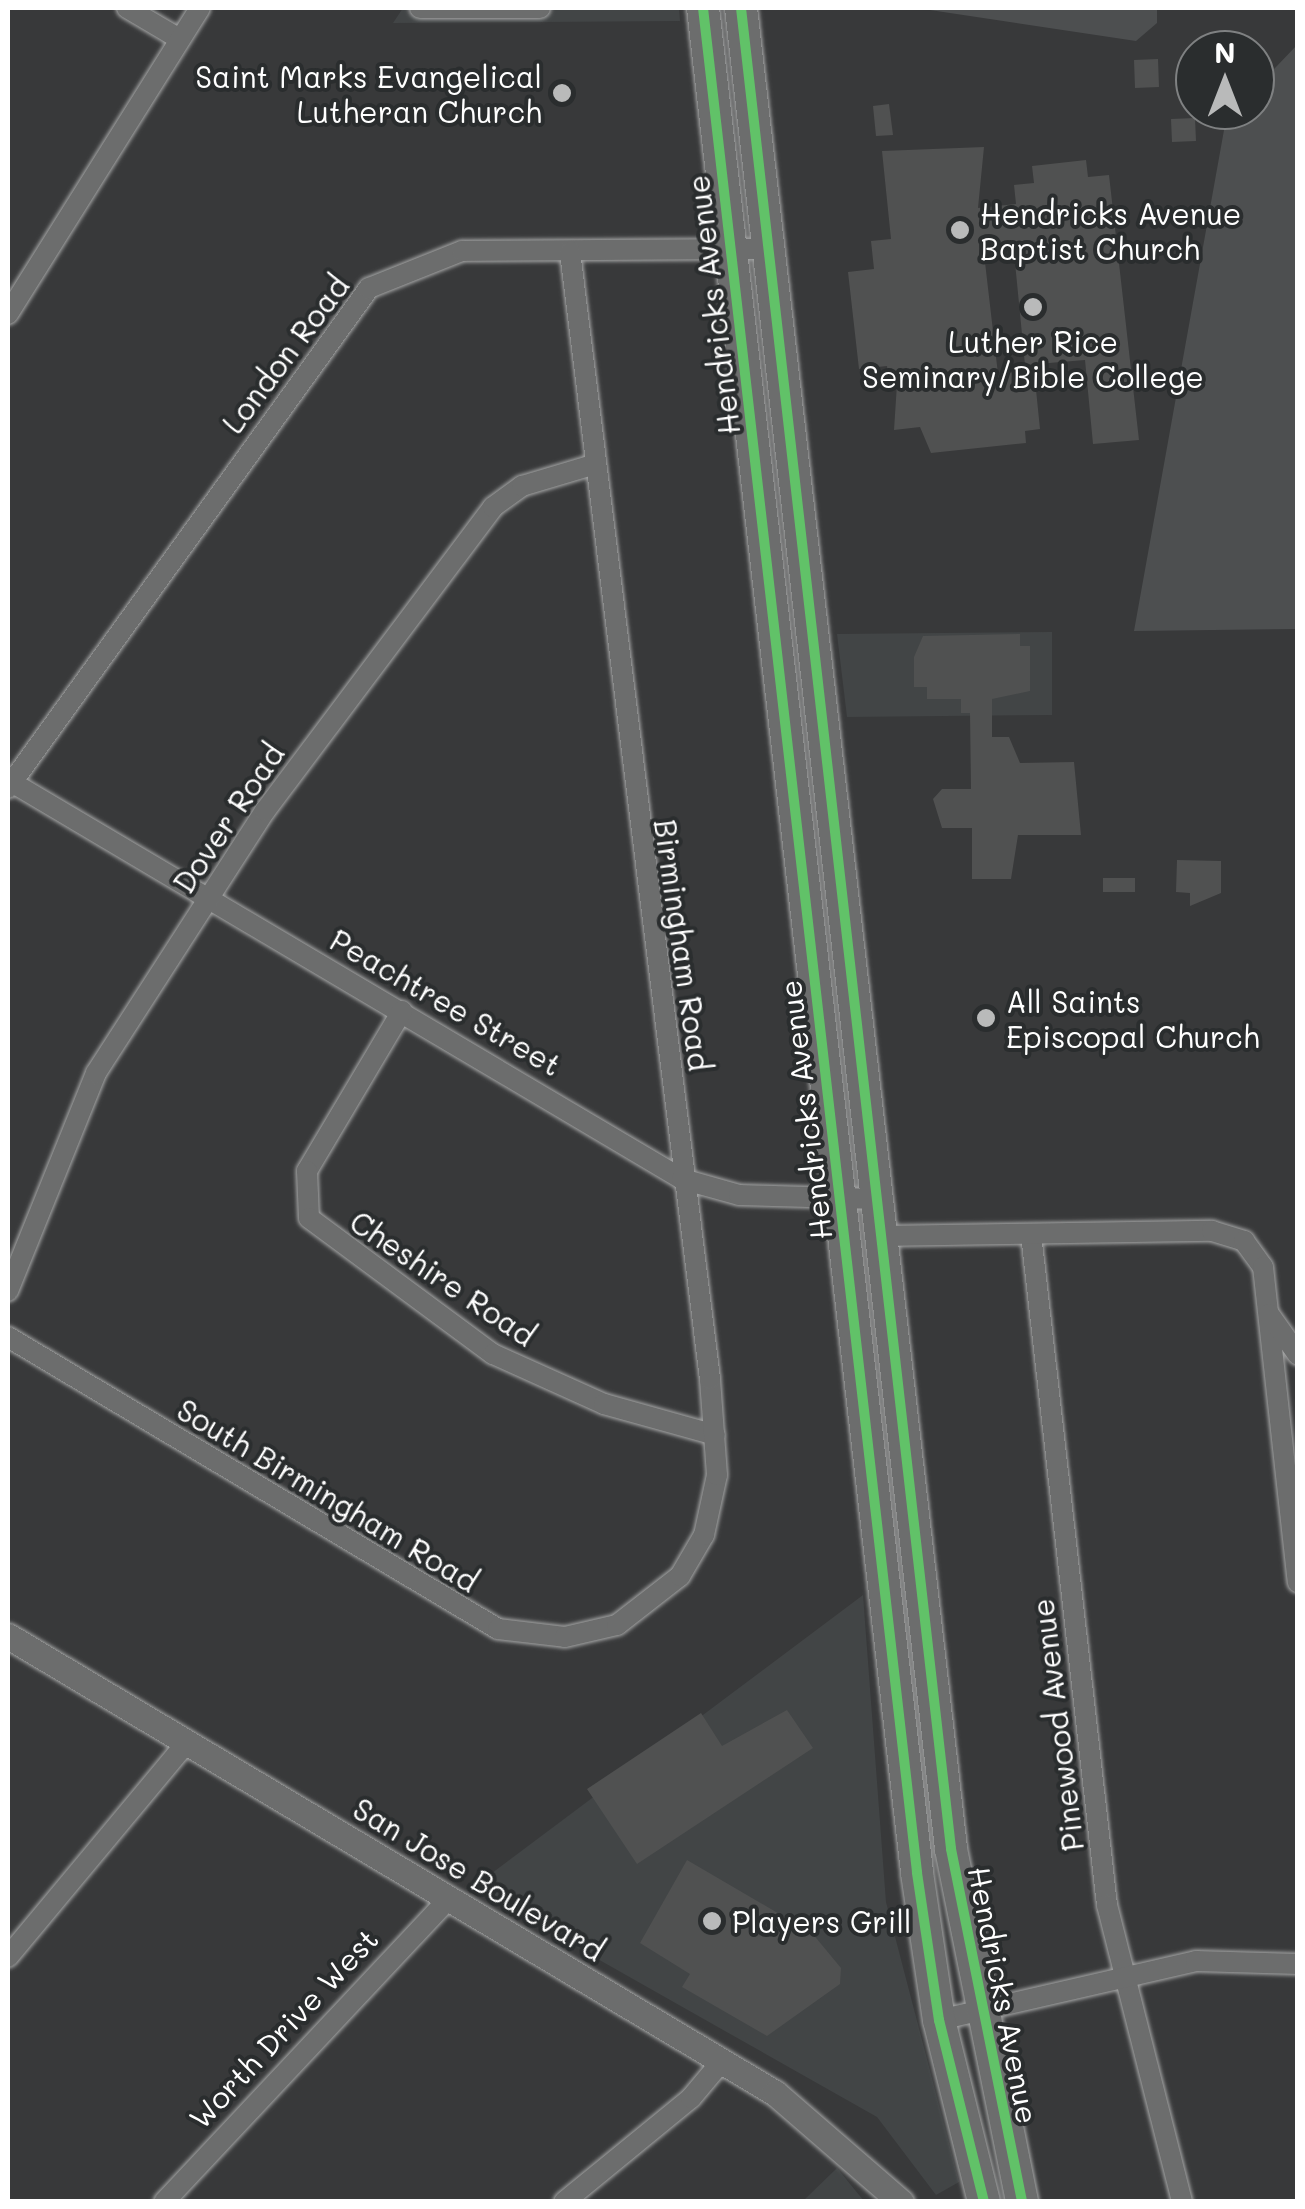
<!DOCTYPE html>
<html>
<head>
<meta charset="utf-8">
<style>
  body { margin:0 }
  #map { position:relative; width:1305px; height:2209px; overflow:hidden; background:#38393a; font-family:Mali,sans-serif }
  div>[style] { position:absolute }
  .built>* { inset:0; background:#424546 }
  .green>* { inset:0; background:#4d4f50 }
  .building>* { inset:0; background:#505151 }
  .roads { filter:drop-shadow(0 0 2px #a5a6a6) drop-shadow(0 0 2px #a5a6a6) }
  .minor>* { height:20px; margin:-10px; padding:0 10px; transform-origin:10px; border-radius:10px; background:#6c6d6d }
  .tertiary>* { height:25px; margin:-12.5px; padding:0 12.5px; transform-origin:12.5px; border-radius:12.5px; background:#6c6d6d }
  .primary>* { height:32px; margin:-16px; padding:0 16px; transform-origin:16px; border-radius:16px; background:#6c6d6d }
  .cycleway>* { height:10px; margin:-5px; padding:0 5px; transform-origin:5px; border-radius:5px; background:#61c268 }
  .dots>* { width:28px; height:28px; translate:-50% -50%; box-sizing:border-box; border:5px solid #2a2d2e; border-radius:50% }
  span { translate:-50% -50%; white-space:nowrap; text-align:center; line-height:1.15; -webkit-text-stroke:8px #2a2d2e; paint-order:stroke }
  .poi-label { font-size:30px; color:#fff }
  .right { translate:-100% -50%; text-align:right }
  .left { translate:0 -50%; text-align:left }
  .street-label { font-size:30px; color:#fff }
  .frame { position:absolute; inset:0; border:10px solid #fff; pointer-events:none }
  .north { position:absolute; left:1175px; top:30px; width:100px; height:100px; box-sizing:border-box; background:#2a2d2e; border:2px solid #7f8182; border-radius:50%; rotate:0deg; font-size:28px; font-weight:700; line-height:40px; text-align:center; color:#fff }
  .north::after { content:''; display:block; margin:auto; width:35px; height:45px; background:#b9baba; clip-path:polygon(50% 0,100% 100%,50% 72%,0 100%) }
</style>
</head>
<body>
<div id="map">
  <div class="built">
    <i style="clip-path:polygon(403px 8px,679px 8px,680px 21px,393px 23px)"></i>
    <i style="clip-path:polygon(1052px 632px,1052px 715px,847px 717px,837px 634px)"></i>
    <i style="clip-path:polygon(863px 1595px,886px 1902px,959px 2182px,936px 2195px,877px 2117px,472px 1888px)"></i>
    <i style="clip-path:polygon(837px 2168px,864px 2201px,803px 2201px)"></i>
  </div>
  <div class="green">
    <i style="clip-path:polygon(1157px 8px,1157px 23px,1136px 41px,930px 10px)"></i>
    <i style="clip-path:polygon(1297px 45px,1297px 629px,1134px 631px,1226px 119px,1255px 110px,1255px 89px)"></i>
  </div>
  <div class="building">
    <i style="clip-path:polygon(1158px 59px,1159px 87px,1135px 88px,1134px 60px)"></i>
    <i style="clip-path:polygon(889px 104px,893px 135px,876px 136px,873px 106px)"></i>
    <i style="clip-path:polygon(1195px 118px,1196px 141px,1172px 142px,1171px 119px)"></i>
    <i style="clip-path:polygon(984px 147px,978px 208px,1016px 204px,1014px 185px,1034px 183px,1032px 166px,1086px 160px,1088px 177px,1109px 175px,1139px 440px,1093px 444px,1085px 360px,1025px 365px,1013px 242px,983px 245px,998px 374px,1034px 370px,1040px 429px,1025px 431px,1026px 443px,931px 453px,920px 427px,894px 430px,897px 384px,889px 385px,887px 366px,859px 369px,848px 272px,874px 269px,871px 241px,891px 239px,882px 151px)"></i>
    <i style="clip-path:polygon(1020px 634px,1020px 646px,1030px 646px,1030px 691px,992px 699px,992px 737px,1009px 737px,1020px 763px,1074px 762px,1081px 835px,1018px 835px,1011px 879px,972px 879px,972px 828px,942px 828px,933px 799px,942px 789px,971px 789px,970px 713px,961px 713px,961px 699px,927px 699px,927px 687px,914px 687px,914px 657px,923px 636px)"></i>
    <i style="clip-path:polygon(1177px 860px,1221px 861px,1221px 893px,1190px 906px,1190px 893px,1176px 892px)"></i>
    <i style="clip-path:polygon(1103px 878px,1135px 878px,1135px 892px,1103px 892px)"></i>
    <i style="clip-path:polygon(787px 1710px,813px 1748px,637px 1864px,587px 1789px,701px 1713px,722px 1746px)"></i>
    <i style="clip-path:polygon(687px 1860px,812px 1933px,841px 1968px,840px 1984px,767px 2036px,682px 1987px,690px 1974px,640px 1943px)"></i>
  </div>
  <div class="roads">
    <div class="minor">
      <i style="left:127px;top:8px;width:59px;rotate:30.5deg"></i>
      <i style="left:420px;top:8px;width:120px"></i>
      <i style="left:8px;top:314px;width:361px;rotate:-57.9deg"></i>
      <i style="left:8px;top:780px;width:783px;rotate:30.63deg"></i>
      <i style="left:682px;top:1179px;width:59px;rotate:15.7deg"></i>
      <i style="left:739px;top:1195px;width:138px;rotate:1.7deg"></i>
      <i style="left:8px;top:788px;width:617px;rotate:-54.17deg"></i>
      <i style="left:369px;top:288px;width:100px;rotate:-21.7deg"></i>
      <i style="left:462px;top:251px;width:309px;rotate:-0.4deg"></i>
      <i style="left:402px;top:1011px;width:186px;rotate:120.7deg"></i>
      <i style="left:307px;top:1171px;width:47px;rotate:87.6deg"></i>
      <i style="left:309px;top:1218px;width:229px;rotate:36.5deg"></i>
      <i style="left:493px;top:1354px;width:122px;rotate:24.2deg"></i>
      <i style="left:604px;top:1404px;width:115px;rotate:15.6deg"></i>
      <i style="left:1031px;top:1234px;width:675px;rotate:83.54deg"></i>
      <i style="left:1107px;top:1905px;width:306px;rotate:75.8deg"></i>
      <i style="left:881px;top:1236px;width:331px;rotate:-0.9deg"></i>
      <i style="left:1212px;top:1231px;width:34px;rotate:17deg"></i>
      <i style="left:1244px;top:1241px;width:32px;rotate:54deg"></i>
      <i style="left:1263px;top:1267px;width:317px;rotate:83.7deg"></i>
      <i style="left:8px;top:1291px;width:235px;rotate:-68deg"></i>
      <i style="left:96px;top:1073px;width:312px;rotate:-57.2deg"></i>
      <i style="left:265px;top:811px;width:380px;rotate:-53.1deg"></i>
      <i style="left:493px;top:507px;width:36px;rotate:-36deg"></i>
      <i style="left:522px;top:486px;width:77px;rotate:-16.6deg"></i>
      <i style="left:1269px;top:1314px;width:50px;rotate:54.7deg"></i>
      <i style="left:8px;top:1337px;width:570px;rotate:30.79deg"></i>
      <i style="left:498px;top:1629px;width:67px;rotate:6.8deg"></i>
      <i style="left:565px;top:1637px;width:53px;rotate:-13deg"></i>
      <i style="left:617px;top:1625px;width:80px;rotate:-37.9deg"></i>
      <i style="left:680px;top:1576px;width:48px;rotate:-59.7deg"></i>
      <i style="left:704px;top:1535px;width:61px;rotate:-77.8deg"></i>
      <i style="left:717px;top:1475px;width:96px;rotate:-94.2deg"></i>
      <i style="left:710px;top:1379px;width:1136px;rotate:-97.08deg"></i>
      <i style="left:8px;top:1957px;width:278px;rotate:-50.2deg"></i>
      <i style="left:939px;top:2020px;width:264px;rotate:-12.9deg"></i>
      <i style="left:1196px;top:1961px;width:102px;rotate:1.7deg"></i>
      <i style="left:164px;top:2202px;width:416px;rotate:-46.8deg"></i>
      <i style="left:564px;top:2202px;width:164px;rotate:-39.3deg"></i>
      <i style="left:691px;top:2098px;width:48px;rotate:-50deg"></i>
    </div>
    <div class="tertiary">
      <i style="left:8px;top:1636px;width:893px;rotate:30.79deg"></i>
      <i style="left:775px;top:2093px;width:167px;rotate:40.9deg"></i>
    </div>
    <div class="primary">
      <i style="left:703px;top:8px;width:1877px;rotate:83.45deg"></i>
      <i style="left:917px;top:1873px;width:149px;rotate:81.5deg"></i>
      <i style="left:939px;top:2020px;width:187px;rotate:76.1deg"></i>
      <i style="left:741px;top:8px;width:1853px;rotate:83.49deg"></i>
      <i style="left:951px;top:1849px;width:360px;rotate:78.6deg"></i>
    </div>
  </div>
  <div class="cycleway">
    <i style="left:703px;top:8px;width:1877px;rotate:83.45deg"></i>
    <i style="left:917px;top:1873px;width:149px;rotate:81.5deg"></i>
    <i style="left:939px;top:2020px;width:187px;rotate:76.1deg"></i>
    <i style="left:741px;top:8px;width:1853px;rotate:83.49deg"></i>
    <i style="left:951px;top:1849px;width:360px;rotate:78.6deg"></i>
  </div>
  <div class="dots">
    <i style="left:562px;top:93px;background:#b9baba"></i>
    <i style="left:960px;top:230px;background:#b9baba"></i>
    <i style="left:1033px;top:307px;background:#b9baba"></i>
    <i style="left:986px;top:1018px;background:#b9baba"></i>
    <i style="left:712px;top:1921px;background:#b9baba"></i>
  </div>
  <div class="poi-label">
    <span class="right" style="left:542px;top:93px">Saint Marks Evangelical<br>Lutheran Church</span>
    <span class="left" style="left:980px;top:230px">Hendricks Avenue<br>Baptist Church</span>
    <span style="left:1033px;top:358px">Luther Rice<br>Seminary/Bible College</span>
    <span class="left" style="left:1006px;top:1018px">All Saints<br>Episcopal Church</span>
    <span class="left" style="left:732px;top:1921px">Players Grill</span>
  </div>
  <div class="street-label">
    <span style="left:713px;top:305px;rotate:-97deg">Hendricks Avenue</span>
    <span style="left:285px;top:354px;rotate:-53deg">London Road</span>
    <span style="left:228px;top:818px;rotate:-56deg">Dover Road</span>
    <span style="left:683px;top:945px;rotate:82deg">Birmingham Road</span>
    <span style="left:446px;top:1002px;rotate:30deg">Peachtree Street</span>
    <span style="left:805px;top:1110px;rotate:-97deg">Hendricks Avenue</span>
    <span style="left:443px;top:1278px;rotate:34deg">Cheshire Road</span>
    <span style="left:328px;top:1495px;rotate:31deg">South Birmingham Road</span>
    <span style="left:1057px;top:1725px;rotate:-97deg">Pinewood Avenue</span>
    <span style="left:479px;top:1879px;rotate:31deg">San Jose Boulevard</span>
    <span style="left:1004px;top:1995px;rotate:79deg">Hendricks Avenue</span>
    <span style="left:283px;top:2028px;rotate:-47deg">Worth Drive West</span>
  </div>
  <div class="frame"></div>
  <div class="north">N</div>
</div>
</body>
</html>
